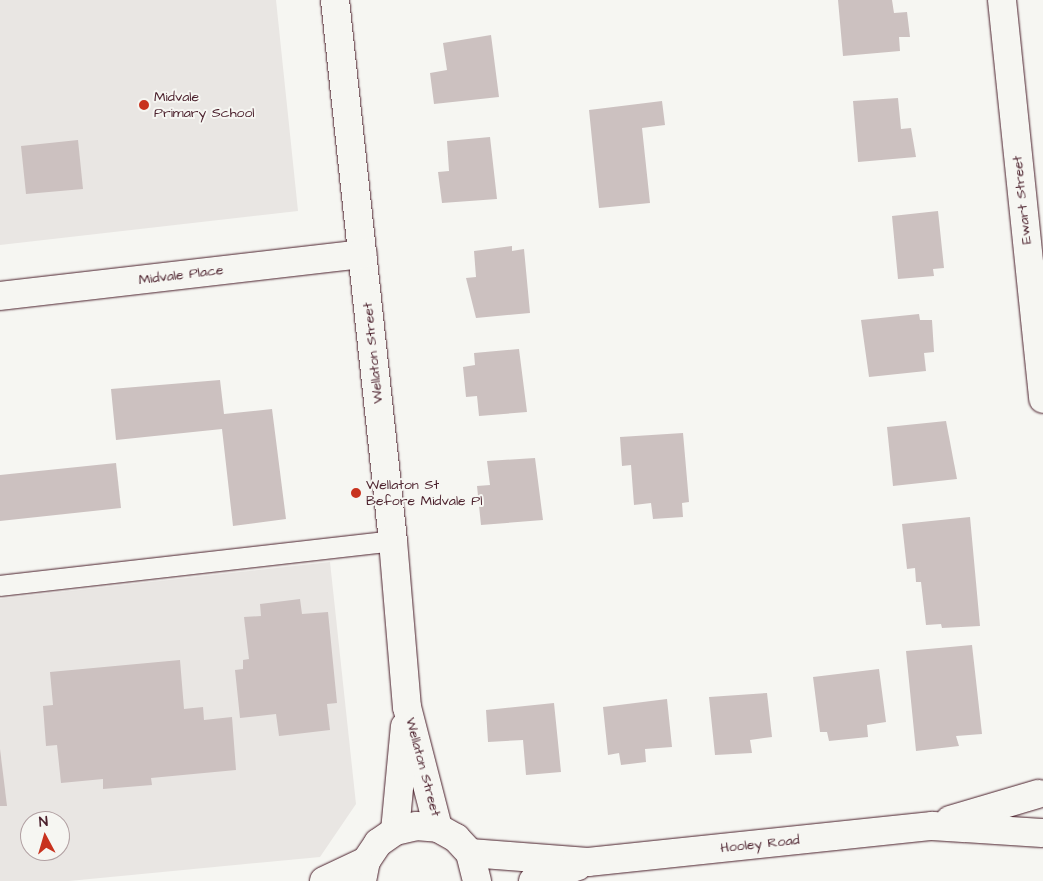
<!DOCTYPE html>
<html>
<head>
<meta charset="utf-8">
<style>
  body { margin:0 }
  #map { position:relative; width:1043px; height:881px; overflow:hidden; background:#f6f6f2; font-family:"Architects Daughter",sans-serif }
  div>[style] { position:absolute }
  .built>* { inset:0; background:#e9e6e3 }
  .building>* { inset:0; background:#ccc1c0 }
  .roads { filter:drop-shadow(0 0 1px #4a1f2b) drop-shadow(0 0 1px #4a1f2b) }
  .lane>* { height:20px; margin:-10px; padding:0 10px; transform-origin:10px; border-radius:10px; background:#f6f6f2 }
  .street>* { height:28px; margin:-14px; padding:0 14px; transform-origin:14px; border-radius:14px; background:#f6f6f2 }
  .dots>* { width:14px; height:14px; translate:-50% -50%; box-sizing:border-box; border:2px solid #f6f6f2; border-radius:50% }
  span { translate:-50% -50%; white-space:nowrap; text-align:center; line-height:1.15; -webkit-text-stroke:4px #f6f6f2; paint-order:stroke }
  .poi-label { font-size:14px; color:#4a1f2b }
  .left { translate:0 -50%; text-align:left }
  .street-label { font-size:14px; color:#4a1f2b }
  .north { position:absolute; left:20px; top:811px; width:50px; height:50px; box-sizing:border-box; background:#f6f6f2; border:1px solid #b1a0a2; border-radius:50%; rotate:354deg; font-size:14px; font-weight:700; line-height:20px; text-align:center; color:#4a1f2b }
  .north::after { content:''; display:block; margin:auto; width:18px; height:22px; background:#c8321e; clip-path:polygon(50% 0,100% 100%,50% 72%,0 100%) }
</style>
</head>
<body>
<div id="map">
  <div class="built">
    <i style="clip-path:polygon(0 0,276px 0,298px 211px,0 245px)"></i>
    <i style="clip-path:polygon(evenodd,330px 562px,356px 804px,320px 857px,69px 881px,0 881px,0 599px,330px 562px,30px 821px,60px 821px,60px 851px,30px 851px,30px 821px)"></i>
  </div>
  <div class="building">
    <i style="clip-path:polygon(838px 0,892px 0,894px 13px,907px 12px,910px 37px,899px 37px,900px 51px,843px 56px)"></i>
    <i style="clip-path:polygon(491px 35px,499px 97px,434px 104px,430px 73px,447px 70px,443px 43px)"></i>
    <i style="clip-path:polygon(898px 98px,901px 129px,911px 128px,916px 157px,858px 162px,853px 101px)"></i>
    <i style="clip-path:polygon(662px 101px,665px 125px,642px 128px,650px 203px,599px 208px,589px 110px)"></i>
    <i style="clip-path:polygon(490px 137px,497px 199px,442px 203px,438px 172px,449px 171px,447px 141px)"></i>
    <i style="clip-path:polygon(78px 140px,83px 189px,26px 194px,21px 146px)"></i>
    <i style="clip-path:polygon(938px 211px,944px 268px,933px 269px,934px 276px,898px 279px,892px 216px)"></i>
    <i style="clip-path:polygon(512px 246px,512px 251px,524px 249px,530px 313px,476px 318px,466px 278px,476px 277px,474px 251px)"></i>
    <i style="clip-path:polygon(919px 314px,920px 320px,932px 320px,934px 352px,924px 353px,926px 371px,869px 377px,861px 320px)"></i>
    <i style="clip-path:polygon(519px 349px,527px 412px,479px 416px,477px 396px,466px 397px,463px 367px,475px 365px,474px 353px)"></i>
    <i style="clip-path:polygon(220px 380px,224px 414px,272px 409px,286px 519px,233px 526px,222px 429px,116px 440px,111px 389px)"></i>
    <i style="clip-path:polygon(946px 421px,957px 479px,893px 486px,887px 427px)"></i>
    <i style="clip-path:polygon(683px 433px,689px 502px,682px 503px,683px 517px,653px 519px,651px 503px,634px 505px,631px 465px,622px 466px,620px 437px)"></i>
    <i style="clip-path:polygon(535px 458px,543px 520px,481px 525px,477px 486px,490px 485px,487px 461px)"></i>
    <i style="clip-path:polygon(116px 463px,121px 508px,0 521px,0 475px)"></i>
    <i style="clip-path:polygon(970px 517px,980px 626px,942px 628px,941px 624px,926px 625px,921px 582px,916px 582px,915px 568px,907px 569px,902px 524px)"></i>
    <i style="clip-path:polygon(300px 599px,302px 614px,328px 612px,337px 703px,327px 704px,330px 730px,279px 736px,276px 714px,240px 718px,235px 670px,243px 669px,243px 660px,249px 659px,244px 617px,261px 616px,260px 604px)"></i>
    <i style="clip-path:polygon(972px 645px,982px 734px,956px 736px,959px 746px,916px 751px,906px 651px)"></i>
    <i style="clip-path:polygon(180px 660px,184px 709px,203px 707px,204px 720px,232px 717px,236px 770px,151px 778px,152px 785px,103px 789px,103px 779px,61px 783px,57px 745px,46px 746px,43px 706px,53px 705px,50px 672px)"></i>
    <i style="clip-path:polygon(879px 669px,886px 722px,867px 725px,868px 737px,829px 741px,827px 732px,820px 732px,813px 677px)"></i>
    <i style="clip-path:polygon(767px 693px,772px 737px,750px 740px,752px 753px,715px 755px,709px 697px)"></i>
    <i style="clip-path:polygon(667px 699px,672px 747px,645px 749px,646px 762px,621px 765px,619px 753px,608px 755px,603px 707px)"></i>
    <i style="clip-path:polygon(554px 703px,561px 772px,526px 775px,523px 740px,488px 742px,486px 710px)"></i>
    <i style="clip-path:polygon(0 749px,7px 806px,0 806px)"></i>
  </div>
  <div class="roads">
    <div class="lane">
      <i style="left:0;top:586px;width:396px;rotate:-6.5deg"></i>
    </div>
    <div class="street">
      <i style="left:335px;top:0;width:544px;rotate:83.88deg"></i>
      <i style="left:393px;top:541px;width:167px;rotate:85.2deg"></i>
      <i style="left:407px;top:707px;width:125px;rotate:75.6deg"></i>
      <i style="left:1002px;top:0;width:401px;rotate:84.1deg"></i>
      <i style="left:0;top:296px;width:365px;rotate:-6.6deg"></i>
      <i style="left:950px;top:820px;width:92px;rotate:-16.5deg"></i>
      <i style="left:395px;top:831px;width:105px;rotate:-84.6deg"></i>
      <i style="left:470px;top:853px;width:118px;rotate:4.4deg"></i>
      <i style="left:588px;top:862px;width:346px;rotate:-6deg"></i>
      <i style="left:932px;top:826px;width:110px;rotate:3.6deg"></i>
      <i style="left:324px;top:881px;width:47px;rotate:-25.5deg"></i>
      <i style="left:362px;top:881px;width:20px;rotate:-79deg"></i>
      <i style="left:366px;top:861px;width:22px;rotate:-56deg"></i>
      <i style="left:378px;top:843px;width:21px;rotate:-35deg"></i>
      <i style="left:395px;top:831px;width:22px;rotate:-13deg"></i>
      <i style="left:416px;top:826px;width:22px;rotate:5deg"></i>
      <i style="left:438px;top:828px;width:21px;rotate:29deg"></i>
      <i style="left:456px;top:838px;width:21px;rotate:47deg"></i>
      <i style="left:470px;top:853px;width:29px;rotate:76deg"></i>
      <i style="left:533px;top:881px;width:47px;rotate:-18.4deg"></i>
    </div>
  </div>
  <div class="dots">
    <i style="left:144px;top:105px;background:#c8321e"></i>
    <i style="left:356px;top:493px;background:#c8321e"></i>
  </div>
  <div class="poi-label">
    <span class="left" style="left:154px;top:105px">Midvale<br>Primary School</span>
    <span class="left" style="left:366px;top:493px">Wellaton St<br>Before Midvale Pl</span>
  </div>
  <div class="street-label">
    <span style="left:1022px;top:200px;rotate:-96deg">Ewart Street</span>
    <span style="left:181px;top:275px;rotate:-7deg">Midvale Place</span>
    <span style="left:373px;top:353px;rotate:-96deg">Wellaton Street</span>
    <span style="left:423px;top:767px;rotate:75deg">Wellaton Street</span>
    <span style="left:760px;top:844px;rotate:-6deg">Hooley Road</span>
  </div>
  <div class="north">N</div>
</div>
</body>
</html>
